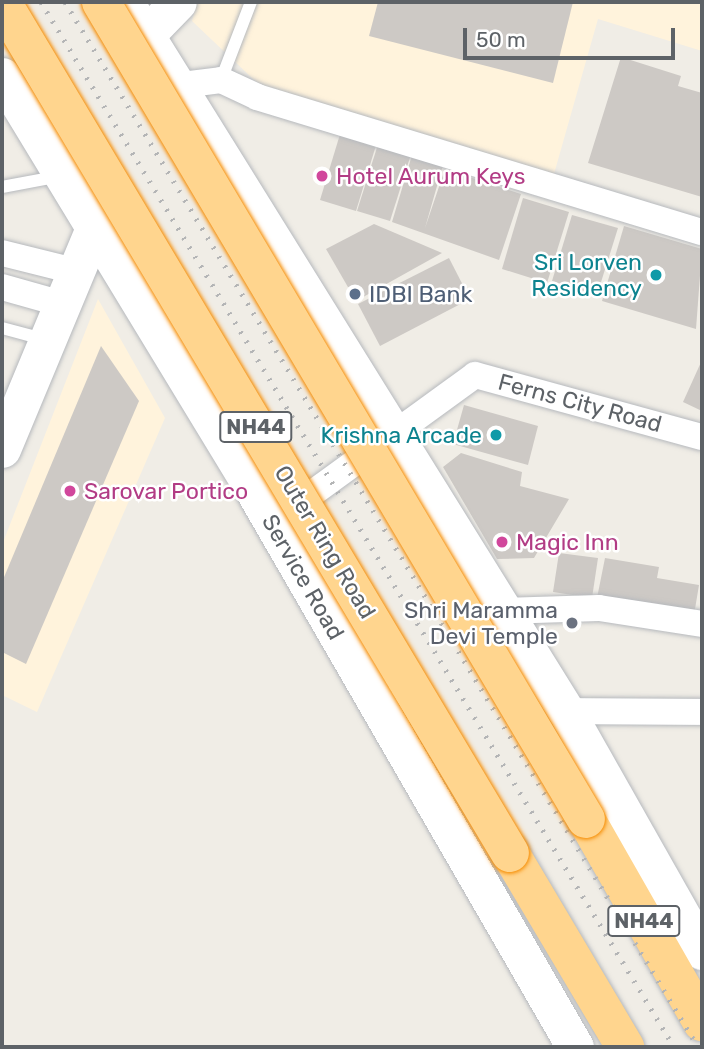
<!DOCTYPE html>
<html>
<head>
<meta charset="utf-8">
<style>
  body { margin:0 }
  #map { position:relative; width:704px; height:1049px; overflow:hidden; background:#f0ede6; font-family:Rubik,sans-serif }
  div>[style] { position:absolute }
  .commercial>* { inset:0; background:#fff3dc }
  .building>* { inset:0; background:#cdc9c5 }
  .roads { filter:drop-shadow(0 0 2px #b6b9bd) drop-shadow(0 0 2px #b6b9bd) }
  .lane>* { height:12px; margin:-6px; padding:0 6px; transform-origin:6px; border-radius:6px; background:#fff }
  .street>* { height:26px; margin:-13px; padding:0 13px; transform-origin:13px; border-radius:13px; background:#fff }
  .secondary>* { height:37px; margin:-18.5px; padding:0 18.5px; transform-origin:18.5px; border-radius:18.5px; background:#fff }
  .highway>* { height:38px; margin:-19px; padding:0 19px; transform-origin:19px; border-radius:19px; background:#ffd58e }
  .rail>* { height:5px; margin-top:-2.5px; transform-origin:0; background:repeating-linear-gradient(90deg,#b4b5b6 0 2px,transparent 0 11px) }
  .bridges { filter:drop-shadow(0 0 2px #f68c00) drop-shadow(0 0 2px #f68c00) }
  .highway-bridge>* { height:38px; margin:-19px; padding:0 19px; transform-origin:19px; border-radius:19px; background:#ffd58e }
  .dots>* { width:19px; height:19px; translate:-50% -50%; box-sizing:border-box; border:4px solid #fff; border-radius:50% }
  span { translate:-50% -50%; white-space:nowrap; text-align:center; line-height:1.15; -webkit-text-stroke:5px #fff; paint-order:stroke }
  .shield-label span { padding:2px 5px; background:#fff; border:2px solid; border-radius:5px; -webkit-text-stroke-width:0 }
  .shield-label { font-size:21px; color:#5d6267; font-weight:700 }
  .hotel-label { font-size:23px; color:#b23c85 }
  .left { translate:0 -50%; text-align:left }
  .culture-label { font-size:23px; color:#0d838f }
  .right { translate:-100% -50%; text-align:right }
  .service-label { font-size:23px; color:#4e5e75 }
  .street-label { font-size:23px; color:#5d6267 }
  .worship-label { font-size:23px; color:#5b616d }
  .frame { position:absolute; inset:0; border:4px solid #5d6267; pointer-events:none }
  .scale { position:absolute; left:463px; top:28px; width:212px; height:32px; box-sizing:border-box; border:4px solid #5d6267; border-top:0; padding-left:9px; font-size:21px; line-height:24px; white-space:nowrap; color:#5d6267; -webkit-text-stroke:5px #fff; paint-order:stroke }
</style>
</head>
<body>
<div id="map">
  <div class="commercial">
    <i style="clip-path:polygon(197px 2px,702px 2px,702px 51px,598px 19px,552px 181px,269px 94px,192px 21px)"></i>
    <i style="clip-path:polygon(98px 299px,165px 418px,37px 712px,2px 695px,2px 545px)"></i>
  </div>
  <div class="building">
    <i style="clip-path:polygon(378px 2px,573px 2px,553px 83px,369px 36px)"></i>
    <i style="clip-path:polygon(621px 57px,681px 76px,678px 86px,702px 93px,702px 197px,588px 163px)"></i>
    <i style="clip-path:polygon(341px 131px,377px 142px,356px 211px,320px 200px)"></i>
    <i style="clip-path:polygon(379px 141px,412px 151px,390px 221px,357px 211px)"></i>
    <i style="clip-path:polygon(412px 155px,443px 165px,425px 228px,445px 169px,521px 194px,499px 260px,392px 222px)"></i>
    <i style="clip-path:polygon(523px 198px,569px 212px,547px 283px,502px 269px)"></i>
    <i style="clip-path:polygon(572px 215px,618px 228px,597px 295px,552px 281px)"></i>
    <i style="clip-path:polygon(374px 224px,442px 253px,356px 301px,326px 249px)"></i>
    <i style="clip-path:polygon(624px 226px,702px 249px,696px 329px,602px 301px)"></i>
    <i style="clip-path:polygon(449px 258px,470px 299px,380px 346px,358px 304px)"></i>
    <i style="clip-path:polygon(101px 346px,139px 401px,26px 664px,2px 652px,2px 582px)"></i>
    <i style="clip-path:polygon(702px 360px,702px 411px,683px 402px)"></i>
    <i style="clip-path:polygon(464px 405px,538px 426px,528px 465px,453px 444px)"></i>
    <i style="clip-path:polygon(461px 453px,522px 472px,520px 486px,569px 499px,534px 558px,497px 559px,443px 467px)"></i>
    <i style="clip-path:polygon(559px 553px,598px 558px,592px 598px,553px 592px)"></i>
    <i style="clip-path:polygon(605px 558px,659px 567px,657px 578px,699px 585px,694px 615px,597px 598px)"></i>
  </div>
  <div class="roads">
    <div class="lane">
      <i style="left:221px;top:80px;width:84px;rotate:-69deg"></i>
      <i style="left:2px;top:187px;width:59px;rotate:-10.7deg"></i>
      <i style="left:2px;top:328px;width:42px;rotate:15deg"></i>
    </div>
    <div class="street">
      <i style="left:174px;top:86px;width:47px;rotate:-7.3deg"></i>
      <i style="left:221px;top:80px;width:40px;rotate:25deg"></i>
      <i style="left:257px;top:97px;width:465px;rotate:16.9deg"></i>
      <i style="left:2px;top:253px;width:74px;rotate:14deg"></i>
      <i style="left:2px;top:287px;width:59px;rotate:15.7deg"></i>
      <i style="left:288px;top:511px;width:231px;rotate:-36deg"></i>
      <i style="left:475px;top:375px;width:235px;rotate:15.3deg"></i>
      <i style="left:502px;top:611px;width:97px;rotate:-1.8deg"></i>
      <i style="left:599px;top:608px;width:104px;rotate:8.8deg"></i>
      <i style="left:566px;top:711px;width:136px;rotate:0.4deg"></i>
    </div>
    <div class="secondary">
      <i style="left:125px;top:2px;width:835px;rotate:58.12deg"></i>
      <i style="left:566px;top:711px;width:276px;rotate:60.5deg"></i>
      <i style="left:145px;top:36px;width:47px;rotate:-45.9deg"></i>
      <i style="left:2px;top:76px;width:477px;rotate:58.7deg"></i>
      <i style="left:250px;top:484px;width:650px;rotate:60deg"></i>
      <i style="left:2px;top:449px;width:242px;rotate:-67.4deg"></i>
    </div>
    <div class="highway">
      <i style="left:586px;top:819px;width:234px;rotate:60.3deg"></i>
      <i style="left:510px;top:853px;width:226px;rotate:59.3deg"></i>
    </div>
  </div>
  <div class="rail">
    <i style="left:41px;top:2px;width:1222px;rotate:58.79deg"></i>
    <i style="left:65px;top:2px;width:1222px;rotate:58.79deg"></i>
  </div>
  <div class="bridges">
    <div class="highway-bridge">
      <i style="left:2px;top:2px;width:991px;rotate:59.17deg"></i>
      <i style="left:101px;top:2px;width:950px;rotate:59.31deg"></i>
    </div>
  </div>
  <div class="dots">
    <i style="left:322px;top:176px;background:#d1479c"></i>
    <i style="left:656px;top:275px;background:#0f9aa8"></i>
    <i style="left:355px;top:294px;background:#5c6f8a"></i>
    <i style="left:496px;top:435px;background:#0f9aa8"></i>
    <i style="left:70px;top:491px;background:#d1479c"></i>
    <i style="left:502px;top:542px;background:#d1479c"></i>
    <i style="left:572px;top:623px;background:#6b7280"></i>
  </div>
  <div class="shield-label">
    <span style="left:256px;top:427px">NH44</span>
    <span style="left:644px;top:921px">NH44</span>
  </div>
  <div class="hotel-label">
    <span class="left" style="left:336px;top:176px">Hotel Aurum Keys</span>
    <span class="left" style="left:84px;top:491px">Sarovar Portico</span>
    <span class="left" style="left:516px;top:542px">Magic Inn</span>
  </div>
  <div class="culture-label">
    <span class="right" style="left:642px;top:275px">Sri Lorven<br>Residency</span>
    <span class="right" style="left:482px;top:435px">Krishna Arcade</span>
  </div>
  <div class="service-label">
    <span class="left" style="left:369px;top:294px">IDBI Bank</span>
  </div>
  <div class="street-label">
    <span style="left:580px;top:403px;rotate:15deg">Ferns City Road</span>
    <span style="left:325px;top:542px;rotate:59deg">Outer Ring Road</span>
    <span style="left:303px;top:577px;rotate:60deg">Service Road</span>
  </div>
  <div class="worship-label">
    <span class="right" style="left:558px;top:623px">Shri Maramma<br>Devi Temple</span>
  </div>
  <div class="frame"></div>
  <div class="scale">50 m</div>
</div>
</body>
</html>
